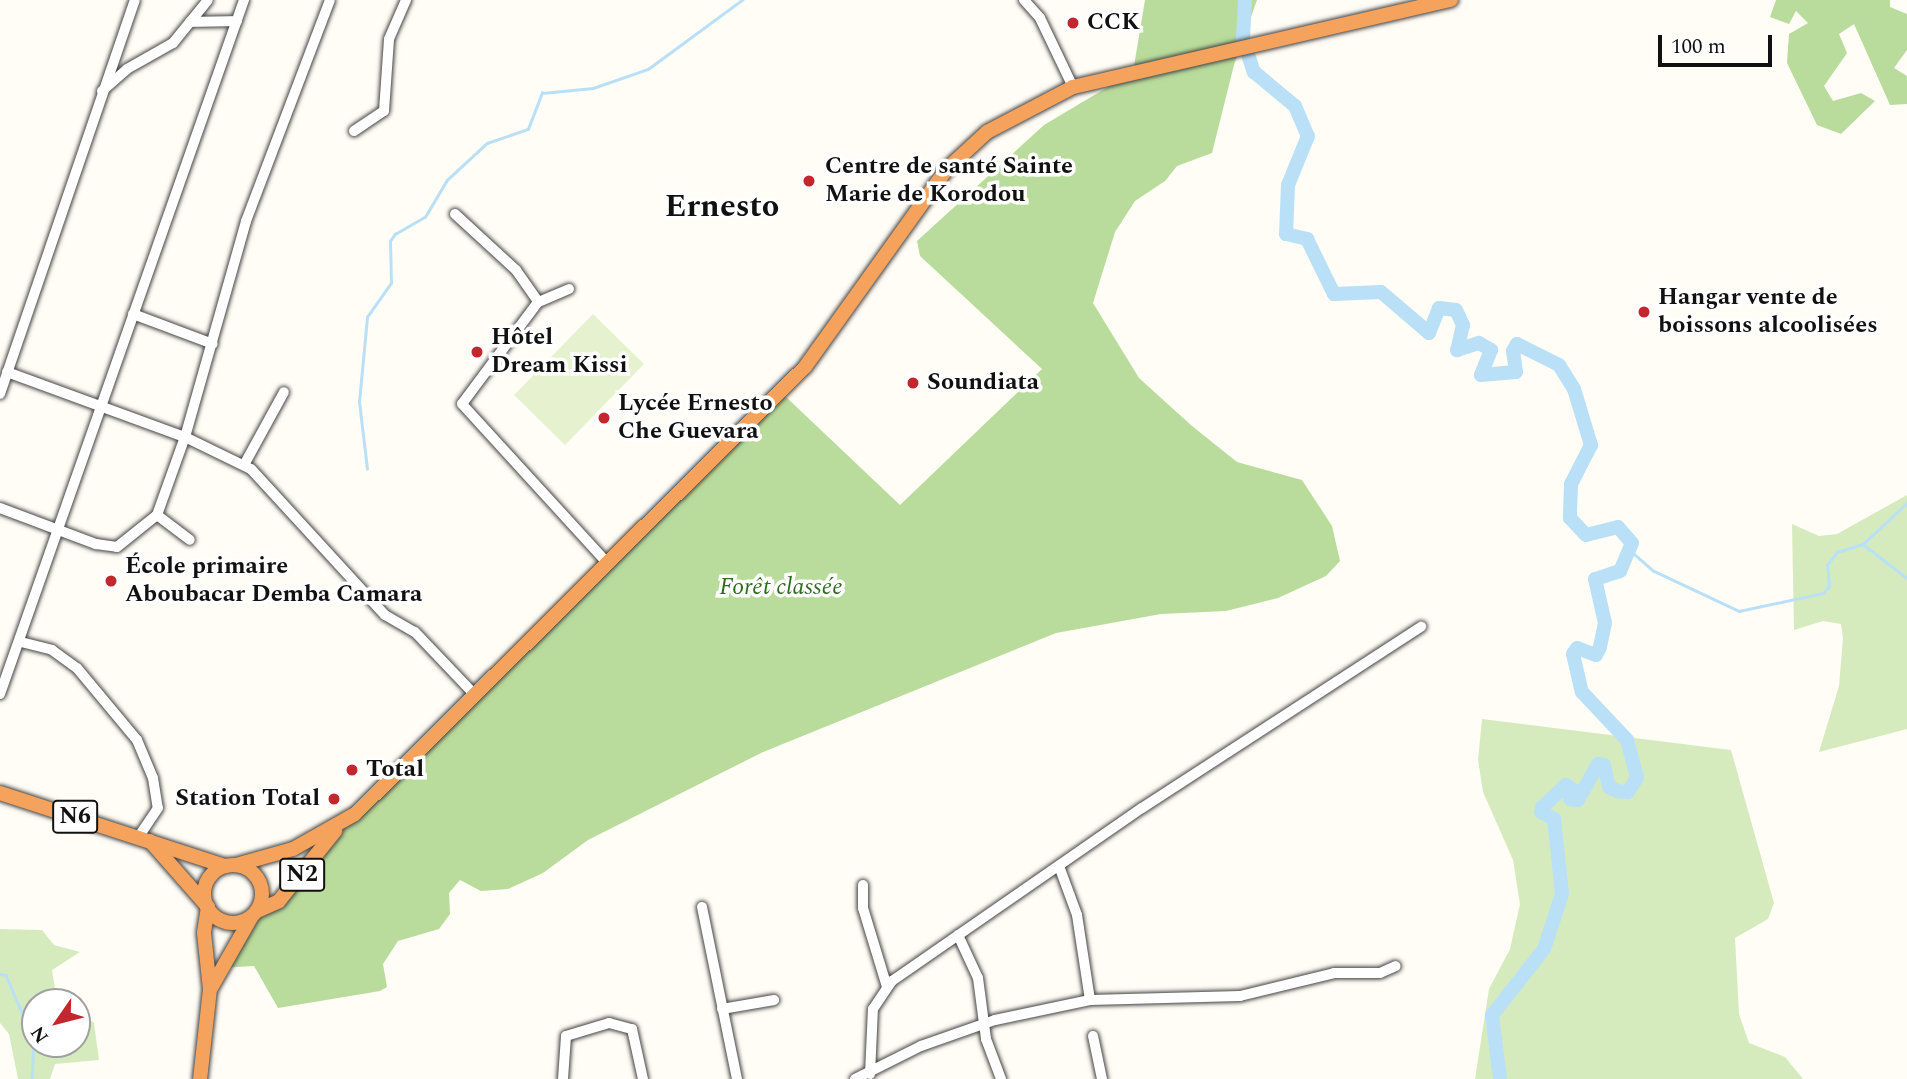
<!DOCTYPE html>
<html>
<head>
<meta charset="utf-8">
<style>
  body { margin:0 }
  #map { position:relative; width:1907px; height:1079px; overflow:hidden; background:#fffdf5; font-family:Spectral,serif }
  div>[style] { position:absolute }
  .green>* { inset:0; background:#d5ebbd }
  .forest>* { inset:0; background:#b9dc9c }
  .pitch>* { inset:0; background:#e6f2cf }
  .stream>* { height:2.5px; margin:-1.25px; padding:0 1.25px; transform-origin:1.25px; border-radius:1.25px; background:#b9e0f7 }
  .river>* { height:14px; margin:-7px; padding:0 7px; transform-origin:7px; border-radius:7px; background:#b9e0f7 }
  .roads { filter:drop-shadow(0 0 2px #444) drop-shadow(0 0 2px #444) }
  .minor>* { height:10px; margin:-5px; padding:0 5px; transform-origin:5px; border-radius:5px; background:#fff }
  .highway>* { height:14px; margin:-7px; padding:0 7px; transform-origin:7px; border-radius:7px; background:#f5a25d }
  .highway>.ring { margin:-7px; padding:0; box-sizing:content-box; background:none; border:14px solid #f5a25d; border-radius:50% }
  .dots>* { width:19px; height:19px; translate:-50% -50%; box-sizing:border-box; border:4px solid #fff; border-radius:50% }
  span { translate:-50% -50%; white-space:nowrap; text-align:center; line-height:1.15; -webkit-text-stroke:7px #fff; paint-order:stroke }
  .shield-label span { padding:2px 5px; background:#fff; border:2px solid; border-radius:5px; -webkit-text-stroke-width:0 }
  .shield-label { font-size:23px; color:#111; font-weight:700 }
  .poi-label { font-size:24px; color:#111; font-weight:700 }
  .left { translate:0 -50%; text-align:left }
  .right { translate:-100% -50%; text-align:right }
  .park-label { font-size:24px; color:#2f6b1f; font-style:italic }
  .district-label { font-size:32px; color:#111; font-weight:700 }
  .north { position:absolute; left:21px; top:988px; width:70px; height:70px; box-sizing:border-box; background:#fff; border:2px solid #a0a0a0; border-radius:50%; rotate:235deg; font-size:19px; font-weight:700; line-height:28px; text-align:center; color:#111 }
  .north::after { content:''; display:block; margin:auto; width:24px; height:32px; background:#c4262e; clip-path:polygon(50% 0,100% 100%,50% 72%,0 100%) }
  .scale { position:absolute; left:1658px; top:35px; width:114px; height:32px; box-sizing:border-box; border:4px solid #111; border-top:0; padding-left:9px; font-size:21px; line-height:24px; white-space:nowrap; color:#111; -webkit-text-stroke:5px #fff; paint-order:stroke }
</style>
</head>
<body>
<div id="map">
  <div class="green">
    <i style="clip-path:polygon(1907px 495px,1907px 729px,1819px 752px,1839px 686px,1843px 638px,1841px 624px,1823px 621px,1794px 630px,1792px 524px,1819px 536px,1837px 534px)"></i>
    <i style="clip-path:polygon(1482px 719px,1731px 750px,1774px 903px,1768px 919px,1735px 938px,1739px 1014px,1749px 1043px,1785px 1057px,1803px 1079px,1475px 1079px,1489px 989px,1510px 949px,1520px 904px,1513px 860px,1483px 792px,1478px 760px)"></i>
    <i style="clip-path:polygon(0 929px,42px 930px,54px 945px,80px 952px,52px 970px,55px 989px,67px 1002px,35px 1002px,35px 1044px,77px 1044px,77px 1010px,94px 1023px,99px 1060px,55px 1064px,50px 1079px,18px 1079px,9px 1034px,0 1023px)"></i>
  </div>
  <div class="forest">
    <i style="clip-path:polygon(1145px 0,1257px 0,1234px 65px,1212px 153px,1177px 166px,1165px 181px,1135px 201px,1115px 232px,1093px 303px,1139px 378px,1192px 426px,1237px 462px,1302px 480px,1332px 526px,1340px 561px,1326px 576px,1278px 598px,1226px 611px,1161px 614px,1056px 633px,761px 753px,588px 840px,543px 873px,508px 889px,481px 891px,460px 880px,449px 893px,450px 914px,439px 929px,398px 941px,383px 964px,387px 987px,380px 991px,278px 1008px,254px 966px,219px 968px,305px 858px,758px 409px,786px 397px,900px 505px,1042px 369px,920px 256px,917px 241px,1044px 125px,1133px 72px)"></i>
    <i style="clip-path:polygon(1776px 0,1890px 0,1890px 7px,1907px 14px,1907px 50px,1894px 68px,1907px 76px,1907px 104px,1890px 105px,1854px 24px,1839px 34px,1847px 53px,1824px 86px,1833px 101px,1861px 93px,1875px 101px,1841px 134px,1817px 125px,1787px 63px,1789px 34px,1808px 23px,1796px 11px,1789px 24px,1770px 17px)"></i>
  </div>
  <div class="pitch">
    <i style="clip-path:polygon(593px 314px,644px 364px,565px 445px,514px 395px)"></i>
  </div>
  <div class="stream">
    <i style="left:367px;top:469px;width:67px;rotate:-96.8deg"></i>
    <i style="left:359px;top:402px;width:85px;rotate:-84.6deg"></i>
    <i style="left:367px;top:317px;width:42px;rotate:-54.8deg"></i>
    <i style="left:391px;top:283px;width:42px;rotate:-91.4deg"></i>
    <i style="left:390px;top:241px;width:9px;rotate:-54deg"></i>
    <i style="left:395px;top:234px;width:34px;rotate:-30deg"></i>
    <i style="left:425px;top:217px;width:43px;rotate:-59.3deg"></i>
    <i style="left:447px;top:180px;width:54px;rotate:-42.8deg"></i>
    <i style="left:487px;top:143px;width:43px;rotate:-18.9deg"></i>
    <i style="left:528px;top:129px;width:39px;rotate:-69deg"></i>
    <i style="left:542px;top:93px;width:51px;rotate:-5.6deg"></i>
    <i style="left:593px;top:88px;width:58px;rotate:-19.1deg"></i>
    <i style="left:648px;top:69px;width:117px;rotate:-36.3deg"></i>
    <i style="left:1863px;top:544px;width:56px;rotate:37.7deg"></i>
    <i style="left:1632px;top:552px;width:29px;rotate:41deg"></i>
    <i style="left:1654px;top:571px;width:94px;rotate:25.2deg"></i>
    <i style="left:1739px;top:611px;width:86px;rotate:-12.1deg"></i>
    <i style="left:1823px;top:593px;width:9px;rotate:-49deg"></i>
    <i style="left:1829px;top:586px;width:21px;rotate:-95deg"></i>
    <i style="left:1827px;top:565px;width:16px;rotate:-52deg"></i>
    <i style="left:1837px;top:552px;width:27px;rotate:-17deg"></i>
    <i style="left:1863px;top:544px;width:60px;rotate:-43deg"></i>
    <i style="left:0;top:974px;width:6px;rotate:9deg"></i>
    <i style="left:6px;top:975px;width:72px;rotate:67deg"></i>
    <i style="left:34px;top:1041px;width:38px;rotate:93deg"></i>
  </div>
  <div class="river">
    <i style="left:1245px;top:0;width:39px;rotate:93deg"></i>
    <i style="left:1243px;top:39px;width:35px;rotate:72deg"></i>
    <i style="left:1254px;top:72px;width:53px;rotate:39.7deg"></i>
    <i style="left:1295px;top:106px;width:33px;rotate:67deg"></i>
    <i style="left:1308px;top:136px;width:53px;rotate:112.2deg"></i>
    <i style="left:1288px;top:185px;width:49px;rotate:92.3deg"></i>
    <i style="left:1286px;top:234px;width:22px;rotate:13deg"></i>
    <i style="left:1307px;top:239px;width:61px;rotate:63.9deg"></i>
    <i style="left:1334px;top:294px;width:47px;rotate:-2.4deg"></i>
    <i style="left:1381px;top:292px;width:63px;rotate:40.5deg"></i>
    <i style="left:1429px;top:333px;width:27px;rotate:-68deg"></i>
    <i style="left:1439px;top:308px;width:17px;rotate:7deg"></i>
    <i style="left:1456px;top:310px;width:17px;rotate:65deg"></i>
    <i style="left:1463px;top:325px;width:26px;rotate:103deg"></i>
    <i style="left:1457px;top:350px;width:23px;rotate:-18deg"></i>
    <i style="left:1479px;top:343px;width:14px;rotate:30deg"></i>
    <i style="left:1491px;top:350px;width:27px;rotate:112deg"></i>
    <i style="left:1481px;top:375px;width:35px;rotate:-5deg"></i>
    <i style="left:1516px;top:372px;width:21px;rotate:-98deg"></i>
    <i style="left:1513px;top:351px;width:8px;rotate:-60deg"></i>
    <i style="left:1517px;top:344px;width:47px;rotate:26.6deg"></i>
    <i style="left:1559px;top:365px;width:28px;rotate:58deg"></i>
    <i style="left:1574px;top:389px;width:59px;rotate:73.1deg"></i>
    <i style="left:1591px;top:445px;width:44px;rotate:117.1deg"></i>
    <i style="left:1571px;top:484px;width:34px;rotate:92deg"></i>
    <i style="left:1570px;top:518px;width:23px;rotate:47deg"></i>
    <i style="left:1586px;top:535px;width:33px;rotate:-14deg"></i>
    <i style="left:1618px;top:527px;width:21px;rotate:49deg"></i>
    <i style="left:1632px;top:543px;width:30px;rotate:113deg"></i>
    <i style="left:1620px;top:571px;width:26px;rotate:162deg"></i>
    <i style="left:1595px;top:579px;width:45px;rotate:77.2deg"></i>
    <i style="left:1605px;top:623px;width:25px;rotate:102deg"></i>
    <i style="left:1600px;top:647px;width:9px;rotate:117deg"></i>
    <i style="left:1596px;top:655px;width:20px;rotate:-160deg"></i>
    <i style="left:1577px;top:648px;width:7px;rotate:124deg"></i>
    <i style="left:1573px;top:654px;width:39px;rotate:77deg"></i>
    <i style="left:1582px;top:692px;width:66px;rotate:46.8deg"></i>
    <i style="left:1627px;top:740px;width:39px;rotate:75deg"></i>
    <i style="left:1637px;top:778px;width:17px;rotate:123deg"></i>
    <i style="left:1628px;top:792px;width:11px;rotate:-175deg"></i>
    <i style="left:1617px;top:791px;width:9px;rotate:-153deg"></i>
    <i style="left:1609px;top:787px;width:23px;rotate:-103deg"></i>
    <i style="left:1604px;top:765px;width:6px;rotate:-171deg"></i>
    <i style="left:1598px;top:764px;width:41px;rotate:119.1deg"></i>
    <i style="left:1578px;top:800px;width:8px;rotate:-173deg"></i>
    <i style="left:1570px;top:799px;width:9px;rotate:-72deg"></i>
    <i style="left:1573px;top:790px;width:9px;rotate:-144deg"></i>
    <i style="left:1566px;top:785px;width:33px;rotate:137deg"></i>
    <i style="left:1542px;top:807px;width:5px;rotate:101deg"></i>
    <i style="left:1541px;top:812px;width:15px;rotate:28deg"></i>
    <i style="left:1554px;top:819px;width:75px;rotate:83.9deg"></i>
    <i style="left:1562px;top:894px;width:58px;rotate:108.1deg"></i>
    <i style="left:1544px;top:949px;width:84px;rotate:128.2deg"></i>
    <i style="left:1492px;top:1015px;width:64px;rotate:82.9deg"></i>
  </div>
  <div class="roads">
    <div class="minor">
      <i style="left:1024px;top:0;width:24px;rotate:48deg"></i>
      <i style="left:1040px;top:18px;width:76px;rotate:64.4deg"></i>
      <i style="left:190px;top:22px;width:47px;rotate:-1.2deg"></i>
      <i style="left:102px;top:91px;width:33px;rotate:-41deg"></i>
      <i style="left:127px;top:69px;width:53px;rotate:-29.5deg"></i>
      <i style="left:173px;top:43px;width:55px;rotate:-50.9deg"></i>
      <i style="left:354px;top:131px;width:36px;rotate:-34deg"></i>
      <i style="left:384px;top:111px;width:72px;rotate:-86deg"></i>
      <i style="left:389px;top:39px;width:43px;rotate:-66.4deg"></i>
      <i style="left:455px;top:214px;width:83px;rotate:42.6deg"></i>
      <i style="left:516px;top:270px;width:39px;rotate:55deg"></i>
      <i style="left:569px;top:289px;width:34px;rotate:157deg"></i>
      <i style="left:538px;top:302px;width:127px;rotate:126.7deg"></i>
      <i style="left:462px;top:404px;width:217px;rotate:47.6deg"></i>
      <i style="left:133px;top:314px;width:85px;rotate:20.6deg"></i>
      <i style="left:7px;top:372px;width:189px;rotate:20.1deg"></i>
      <i style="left:185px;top:437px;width:73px;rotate:25.9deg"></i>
      <i style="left:251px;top:469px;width:198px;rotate:47.5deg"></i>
      <i style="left:385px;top:615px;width:34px;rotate:30deg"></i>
      <i style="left:415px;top:632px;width:88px;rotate:46.4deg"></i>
      <i style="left:0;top:394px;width:416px;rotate:-71.1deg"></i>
      <i style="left:244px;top:465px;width:83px;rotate:-61.3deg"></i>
      <i style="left:0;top:508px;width:103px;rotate:20.6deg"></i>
      <i style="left:96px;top:544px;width:21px;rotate:8deg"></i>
      <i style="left:117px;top:547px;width:51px;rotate:-38.7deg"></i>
      <i style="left:157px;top:515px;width:41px;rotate:37.1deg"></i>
      <i style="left:157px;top:515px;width:83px;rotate:-70.3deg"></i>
      <i style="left:185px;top:437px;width:224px;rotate:-74.2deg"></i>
      <i style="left:246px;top:221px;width:236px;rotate:-69.2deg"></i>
      <i style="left:21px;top:642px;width:32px;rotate:14deg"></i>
      <i style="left:52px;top:650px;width:31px;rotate:36deg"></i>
      <i style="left:77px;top:668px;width:94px;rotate:50.2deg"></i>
      <i style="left:137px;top:740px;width:41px;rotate:67.2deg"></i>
      <i style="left:153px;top:778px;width:30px;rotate:81deg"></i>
      <i style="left:158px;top:808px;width:36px;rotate:124deg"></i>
      <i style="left:0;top:694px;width:736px;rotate:-70.63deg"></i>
      <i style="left:1059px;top:866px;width:52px;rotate:69.8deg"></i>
      <i style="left:1077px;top:915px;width:86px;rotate:81.3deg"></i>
      <i style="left:863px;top:885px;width:23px;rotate:90deg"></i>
      <i style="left:863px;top:908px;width:83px;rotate:73.1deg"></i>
      <i style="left:702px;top:907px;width:176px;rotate:78.5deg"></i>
      <i style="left:958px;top:935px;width:47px;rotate:65.1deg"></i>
      <i style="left:978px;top:978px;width:62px;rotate:82.5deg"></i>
      <i style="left:986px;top:1039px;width:43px;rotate:69.4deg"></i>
      <i style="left:722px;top:1009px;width:53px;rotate:-9.8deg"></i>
      <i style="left:1093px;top:1036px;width:44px;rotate:78.2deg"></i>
      <i style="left:870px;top:1074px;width:65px;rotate:-87.4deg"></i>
      <i style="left:873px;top:1009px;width:34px;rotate:-56deg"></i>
      <i style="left:892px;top:981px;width:304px;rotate:-34.7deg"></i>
      <i style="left:1142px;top:808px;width:333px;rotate:-33deg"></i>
      <i style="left:563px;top:1079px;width:43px;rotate:-86deg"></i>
      <i style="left:566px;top:1036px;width:45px;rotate:-16.8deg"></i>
      <i style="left:609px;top:1023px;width:24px;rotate:15deg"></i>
      <i style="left:632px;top:1029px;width:51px;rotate:77.6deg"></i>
      <i style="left:855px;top:1079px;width:74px;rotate:-26.6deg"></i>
      <i style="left:921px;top:1046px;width:78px;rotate:-19.4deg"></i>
      <i style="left:995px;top:1020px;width:97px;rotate:-11.9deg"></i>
      <i style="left:1090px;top:1000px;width:150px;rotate:-1.5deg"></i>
      <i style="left:1240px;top:996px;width:97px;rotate:-13.7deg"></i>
      <i style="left:1334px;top:973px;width:46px"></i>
      <i style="left:1380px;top:973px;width:17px;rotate:-24deg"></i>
    </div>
    <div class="highway">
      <i style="left:0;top:793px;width:237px;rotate:18deg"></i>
      <i style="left:150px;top:841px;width:88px;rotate:48.7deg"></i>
      <i style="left:208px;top:907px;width:26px;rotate:99deg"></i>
      <i style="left:204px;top:933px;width:56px;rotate:83.9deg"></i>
      <i style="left:210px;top:989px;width:91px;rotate:96.3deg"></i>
      <i style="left:236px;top:865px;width:59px;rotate:-15.7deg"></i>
      <i style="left:293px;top:849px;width:71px;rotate:-29.4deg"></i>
      <i style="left:355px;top:814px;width:634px;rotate:-44.81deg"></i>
      <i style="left:805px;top:367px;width:244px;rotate:-54.4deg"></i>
      <i style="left:947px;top:169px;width:54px;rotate:-42.8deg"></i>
      <i style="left:987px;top:132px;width:97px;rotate:-27.6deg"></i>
      <i style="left:1073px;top:87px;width:388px;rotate:-13deg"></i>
      <i class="ring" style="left:204px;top:865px;width:44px;height:44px"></i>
      <i style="left:257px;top:911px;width:24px;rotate:-24deg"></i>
      <i style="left:279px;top:901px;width:90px;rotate:-51.3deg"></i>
      <i style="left:211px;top:988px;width:83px;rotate:-60.3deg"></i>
    </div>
  </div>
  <div class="dots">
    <i style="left:1073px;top:23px;background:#c4262e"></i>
    <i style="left:809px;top:181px;background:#c4262e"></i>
    <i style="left:1644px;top:312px;background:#c4262e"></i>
    <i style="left:477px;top:352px;background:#c4262e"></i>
    <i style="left:913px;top:383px;background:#c4262e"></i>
    <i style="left:604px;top:418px;background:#c4262e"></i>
    <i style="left:111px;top:581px;background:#c4262e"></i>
    <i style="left:352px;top:770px;background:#c4262e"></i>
    <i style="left:334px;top:799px;background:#c4262e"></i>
  </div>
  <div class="shield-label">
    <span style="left:75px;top:817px">N6</span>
    <span style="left:302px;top:875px">N2</span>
  </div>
  <div class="poi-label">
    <span class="left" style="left:1087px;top:23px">CCK</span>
    <span class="left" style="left:825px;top:181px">Centre de santé Sainte<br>Marie de Korodou</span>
    <span class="left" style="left:1658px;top:312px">Hangar vente de<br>boissons alcoolisées</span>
    <span class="left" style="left:491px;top:352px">Hôtel<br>Dream Kissi</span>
    <span class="left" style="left:927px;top:383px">Soundiata</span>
    <span class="left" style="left:618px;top:418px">Lycée Ernesto<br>Che Guevara</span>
    <span class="left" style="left:125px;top:581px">École primaire<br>Aboubacar Demba Camara</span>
    <span class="left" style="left:366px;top:770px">Total</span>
    <span class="right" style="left:320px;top:799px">Station Total</span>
  </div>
  <div class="park-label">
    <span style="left:781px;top:588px">Forêt classée</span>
  </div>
  <div class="district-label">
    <span style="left:722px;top:207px">Ernesto</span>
  </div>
  <div class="north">N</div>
  <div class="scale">100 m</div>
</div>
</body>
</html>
